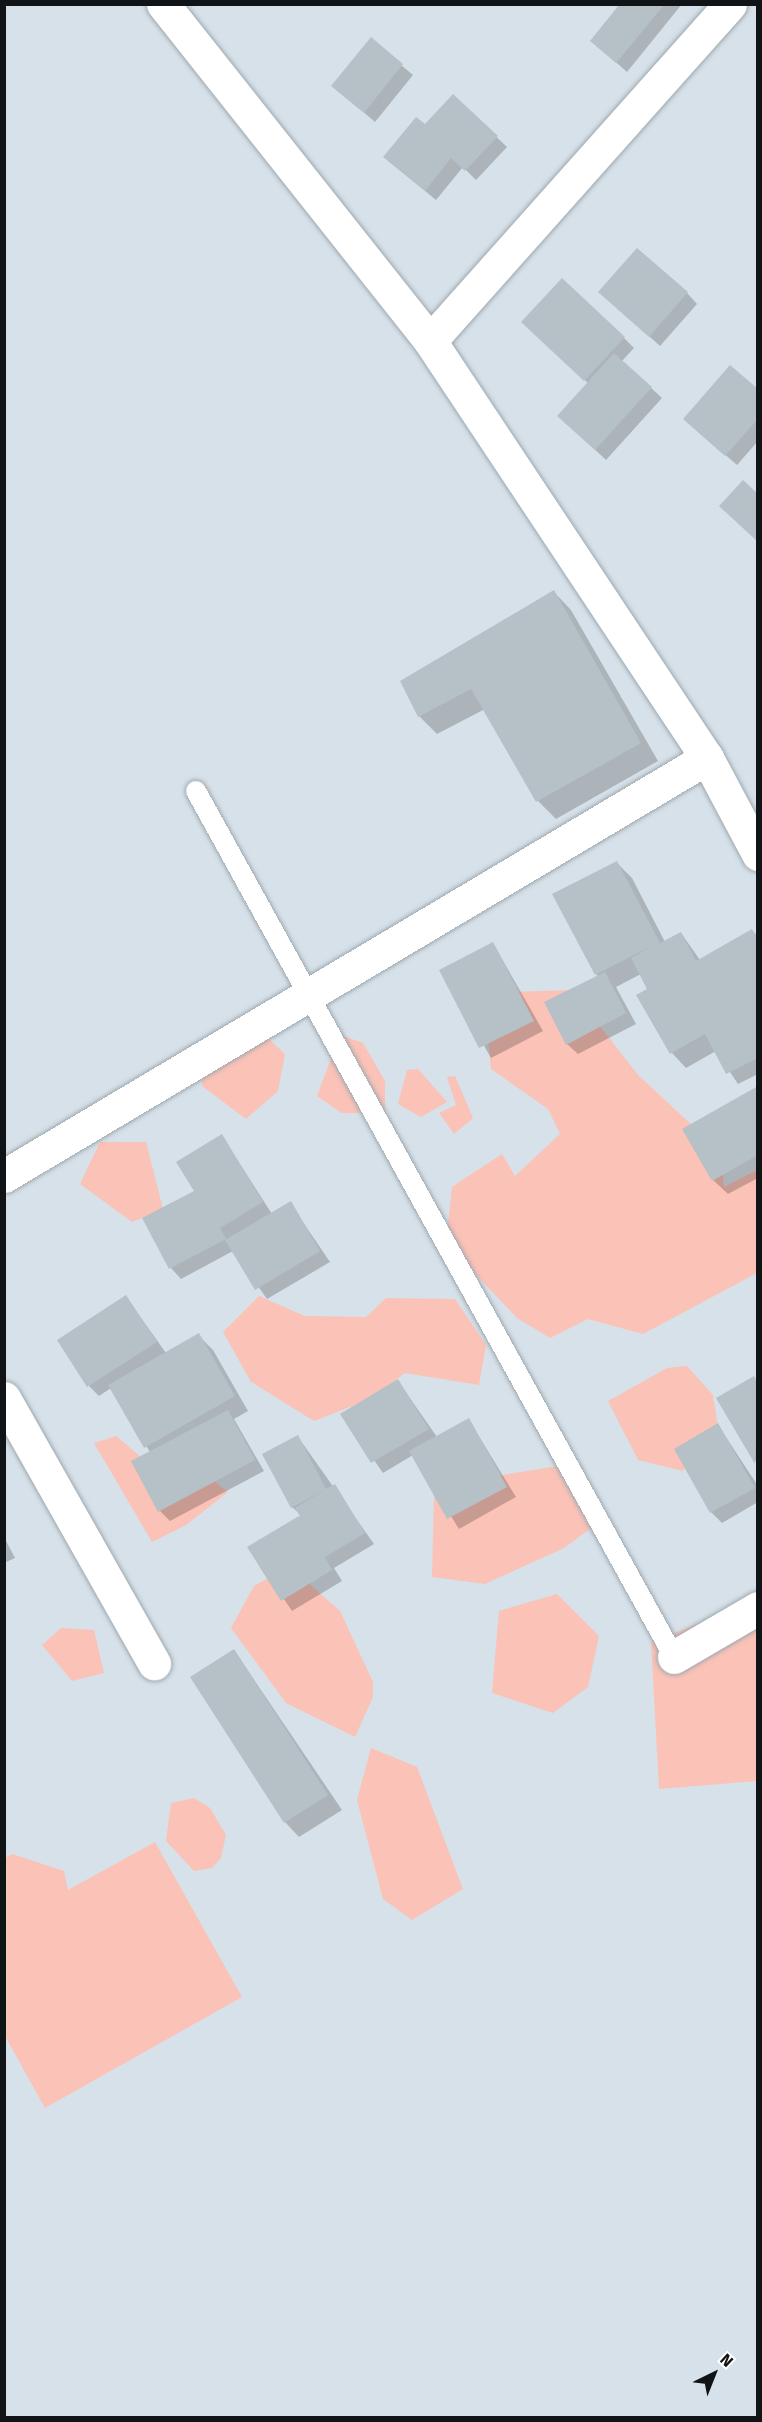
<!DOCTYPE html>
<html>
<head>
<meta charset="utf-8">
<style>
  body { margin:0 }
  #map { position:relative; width:762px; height:2422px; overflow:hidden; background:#d7e1e9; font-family:"Fira Sans",sans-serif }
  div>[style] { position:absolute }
  .green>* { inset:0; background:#fbc2b7 }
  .shadow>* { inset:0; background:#0003 }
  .building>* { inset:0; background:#b5c0c7 }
  .roads { filter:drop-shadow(0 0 2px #9ea8af) drop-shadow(0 0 2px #9ea8af) }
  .service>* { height:20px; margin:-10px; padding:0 10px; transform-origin:10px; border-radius:10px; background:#fff }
  .minor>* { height:33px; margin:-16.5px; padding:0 16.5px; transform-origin:16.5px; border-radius:16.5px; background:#fff }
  span { translate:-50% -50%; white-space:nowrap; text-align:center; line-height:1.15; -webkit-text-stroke:4.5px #fff; paint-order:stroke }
  .frame { position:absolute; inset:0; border:6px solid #111417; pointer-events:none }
  .north { position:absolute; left:684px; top:2344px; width:60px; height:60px; -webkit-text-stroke:4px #fff; paint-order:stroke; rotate:43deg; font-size:16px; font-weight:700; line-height:24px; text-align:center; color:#111417 }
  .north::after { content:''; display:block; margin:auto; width:21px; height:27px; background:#111417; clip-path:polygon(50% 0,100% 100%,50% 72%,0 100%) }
</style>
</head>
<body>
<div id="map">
  <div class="green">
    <i style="clip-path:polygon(572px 990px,638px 1075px,721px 1152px,724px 1187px,757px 1170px,757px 1273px,643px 1334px,588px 1319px,550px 1338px,517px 1318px,446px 1243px,452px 1187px,502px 1154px,515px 1176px,560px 1134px,548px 1109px,491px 1069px,486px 1019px,512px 992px)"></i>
    <i style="clip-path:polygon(246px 1018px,285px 1054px,278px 1091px,246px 1119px,202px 1086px,203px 1048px)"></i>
    <i style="clip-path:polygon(340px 1035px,363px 1043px,385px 1081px,385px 1113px,342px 1113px,317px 1096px)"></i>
    <i style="clip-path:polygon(418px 1069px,447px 1102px,421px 1117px,398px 1104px,407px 1070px)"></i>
    <i style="clip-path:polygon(455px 1076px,473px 1118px,454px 1134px,439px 1113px,456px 1105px,447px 1077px)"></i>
    <i style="clip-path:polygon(100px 1142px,146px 1142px,163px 1209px,132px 1222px,80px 1184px)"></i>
    <i style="clip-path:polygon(259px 1296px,305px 1316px,366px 1317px,386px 1298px,455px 1299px,486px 1345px,479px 1385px,405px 1373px,370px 1399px,314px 1421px,251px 1382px,223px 1332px)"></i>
    <i style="clip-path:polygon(687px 1366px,713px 1395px,719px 1434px,699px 1447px,683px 1471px,638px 1460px,608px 1401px,667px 1368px)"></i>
    <i style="clip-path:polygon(116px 1436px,161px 1474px,199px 1469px,228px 1492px,186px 1525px,152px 1542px,94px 1443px)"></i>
    <i style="clip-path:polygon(577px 1463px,598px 1523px,564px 1548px,485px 1584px,432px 1577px,434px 1497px,490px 1477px)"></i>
    <i style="clip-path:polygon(289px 1566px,340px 1611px,373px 1682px,373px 1697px,355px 1737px,286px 1703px,231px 1628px,254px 1586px)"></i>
    <i style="clip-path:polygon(557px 1594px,599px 1636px,588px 1687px,553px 1713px,492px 1693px,499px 1611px)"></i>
    <i style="clip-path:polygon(757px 1600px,757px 1781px,659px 1789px,651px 1642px)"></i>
    <i style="clip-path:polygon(61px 1628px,94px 1630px,104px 1673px,72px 1681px,42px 1645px)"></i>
    <i style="clip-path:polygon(371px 1748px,417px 1767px,463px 1889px,412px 1920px,383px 1899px,357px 1800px)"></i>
    <i style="clip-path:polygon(194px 1798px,210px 1808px,226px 1835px,221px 1858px,212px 1868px,194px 1871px,166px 1841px,171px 1803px)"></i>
    <i style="clip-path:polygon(155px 1842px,242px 1997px,45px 2108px,5px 2036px,5px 1858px,12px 1854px,64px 1871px,68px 1890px)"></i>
  </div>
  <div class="shadow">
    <i style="clip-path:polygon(621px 4px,682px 4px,627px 72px,592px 41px)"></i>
    <i style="clip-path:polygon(371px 40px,413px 75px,375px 122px,333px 86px)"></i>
    <i style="clip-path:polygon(453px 96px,507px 147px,476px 180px,463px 167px,436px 200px,396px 167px)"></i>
    <i style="clip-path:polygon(687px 293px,697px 304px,660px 346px,611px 302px)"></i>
    <i style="clip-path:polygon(534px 333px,624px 338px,634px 348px,622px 361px,662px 398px,606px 460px,570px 426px,588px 383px)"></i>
    <i style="clip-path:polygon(758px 391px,758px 441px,737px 465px,696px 429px)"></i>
    <i style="clip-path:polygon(554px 592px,571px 610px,658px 761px,556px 819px,538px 801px,485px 709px,437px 734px,419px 716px)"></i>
    <i style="clip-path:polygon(617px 863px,632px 878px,665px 942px,681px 933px,700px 960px,752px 931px,758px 936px,758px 1074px,738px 1084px,716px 1051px,686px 1068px,672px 1053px,641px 974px,616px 987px,636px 1024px,578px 1054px,567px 1044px,598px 977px,555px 895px)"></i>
    <i style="clip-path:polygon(493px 943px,543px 1031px,491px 1058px,441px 970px)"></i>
    <i style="clip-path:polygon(758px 1088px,758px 1178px,728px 1194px,713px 1180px)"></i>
    <i style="clip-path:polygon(222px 1136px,272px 1214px,290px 1203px,330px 1262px,267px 1299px,233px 1251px,181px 1279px,171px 1268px)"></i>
    <i style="clip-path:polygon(126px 1297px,166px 1353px,198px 1335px,213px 1350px,248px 1411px,234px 1419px,264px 1471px,170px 1521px,160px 1511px,150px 1452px,111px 1388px,99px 1396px,89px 1386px)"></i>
    <i style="clip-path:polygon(753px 1378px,758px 1382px,758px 1465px,718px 1398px)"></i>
    <i style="clip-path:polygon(398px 1381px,437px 1437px,469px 1420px,516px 1497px,459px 1529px,413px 1455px,383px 1473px,342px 1414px)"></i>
    <i style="clip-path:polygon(718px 1425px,758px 1486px,758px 1502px,722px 1523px,711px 1512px)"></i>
    <i style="clip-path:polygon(298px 1437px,374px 1544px,334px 1568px,342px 1581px,292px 1611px,249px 1547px,302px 1516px,292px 1507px)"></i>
    <i style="clip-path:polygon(4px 1537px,15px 1558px,4px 1563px)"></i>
    <i style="clip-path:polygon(234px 1650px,342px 1810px,299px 1837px,285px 1822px)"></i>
  </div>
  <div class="building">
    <i style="clip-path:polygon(619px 5px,664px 5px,616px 63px,590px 41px)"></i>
    <i style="clip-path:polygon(371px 37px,403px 64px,364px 113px,331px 86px)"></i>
    <i style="clip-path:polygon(453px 94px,498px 136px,465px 171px,451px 158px,425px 191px,383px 157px,416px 117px,425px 124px)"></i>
    <i style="clip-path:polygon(637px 248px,688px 292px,649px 337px,598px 292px)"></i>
    <i style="clip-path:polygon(562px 278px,625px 337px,584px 381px,521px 322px)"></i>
    <i style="clip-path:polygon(614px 353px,652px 387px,595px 450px,557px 416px)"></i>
    <i style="clip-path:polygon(730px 365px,758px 389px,758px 419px,725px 456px,683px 419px)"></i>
    <i style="clip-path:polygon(743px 480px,758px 494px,758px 542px,719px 506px)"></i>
    <i style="clip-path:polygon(554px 590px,641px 743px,536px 802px,471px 689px,418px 717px,400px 681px)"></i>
    <i style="clip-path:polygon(617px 861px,660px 943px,681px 932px,696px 961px,752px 929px,758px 939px,758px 1058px,726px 1074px,705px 1034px,670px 1054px,636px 995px,647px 989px,631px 958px,653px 945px,595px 975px,552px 894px)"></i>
    <i style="clip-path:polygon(493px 942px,534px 1021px,479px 1048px,439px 970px)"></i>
    <i style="clip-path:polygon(605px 972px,626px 1013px,566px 1045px,544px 1002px)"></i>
    <i style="clip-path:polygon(758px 1086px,758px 1155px,712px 1181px,682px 1129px)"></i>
    <i style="clip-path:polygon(222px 1134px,263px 1202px,220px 1228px,226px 1239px,169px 1269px,142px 1218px,194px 1191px,176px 1162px)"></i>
    <i style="clip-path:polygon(291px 1201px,320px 1251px,255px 1290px,225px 1240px)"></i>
    <i style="clip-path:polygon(126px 1295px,157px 1342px,87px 1387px,57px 1340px)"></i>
    <i style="clip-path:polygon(199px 1333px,235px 1396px,144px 1448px,108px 1385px)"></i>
    <i style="clip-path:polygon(754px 1376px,758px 1383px,755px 1464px,716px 1398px)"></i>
    <i style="clip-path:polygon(398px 1379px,429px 1429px,371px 1463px,340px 1414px)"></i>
    <i style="clip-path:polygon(228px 1410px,255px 1460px,158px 1512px,131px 1461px)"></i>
    <i style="clip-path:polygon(469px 1418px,507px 1487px,447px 1519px,409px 1451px)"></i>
    <i style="clip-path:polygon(718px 1423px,755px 1488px,710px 1513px,674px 1449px)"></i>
    <i style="clip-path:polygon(298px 1435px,326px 1489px,335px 1484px,365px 1533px,325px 1557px,332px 1570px,281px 1601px,247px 1547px,299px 1516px,303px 1521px,295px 1508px,323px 1491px,291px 1508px,262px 1454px)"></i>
    <i style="clip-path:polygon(234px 1649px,328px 1795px,284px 1823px,190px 1677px)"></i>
  </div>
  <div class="roads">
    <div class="service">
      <i style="left:196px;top:791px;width:989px;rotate:61.1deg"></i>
    </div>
    <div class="minor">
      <i style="left:163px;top:4px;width:430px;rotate:51.6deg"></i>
      <i style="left:430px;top:341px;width:501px;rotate:56.41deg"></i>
      <i style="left:707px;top:758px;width:109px;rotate:62deg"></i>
      <i style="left:430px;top:341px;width:451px;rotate:-48.3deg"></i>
      <i style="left:4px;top:1176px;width:818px;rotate:-30.74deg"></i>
      <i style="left:4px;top:1398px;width:305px;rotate:60.5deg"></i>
      <i style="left:674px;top:1657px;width:97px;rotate:-30.3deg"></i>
    </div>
  </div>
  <div class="frame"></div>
  <div class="north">N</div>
</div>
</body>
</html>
